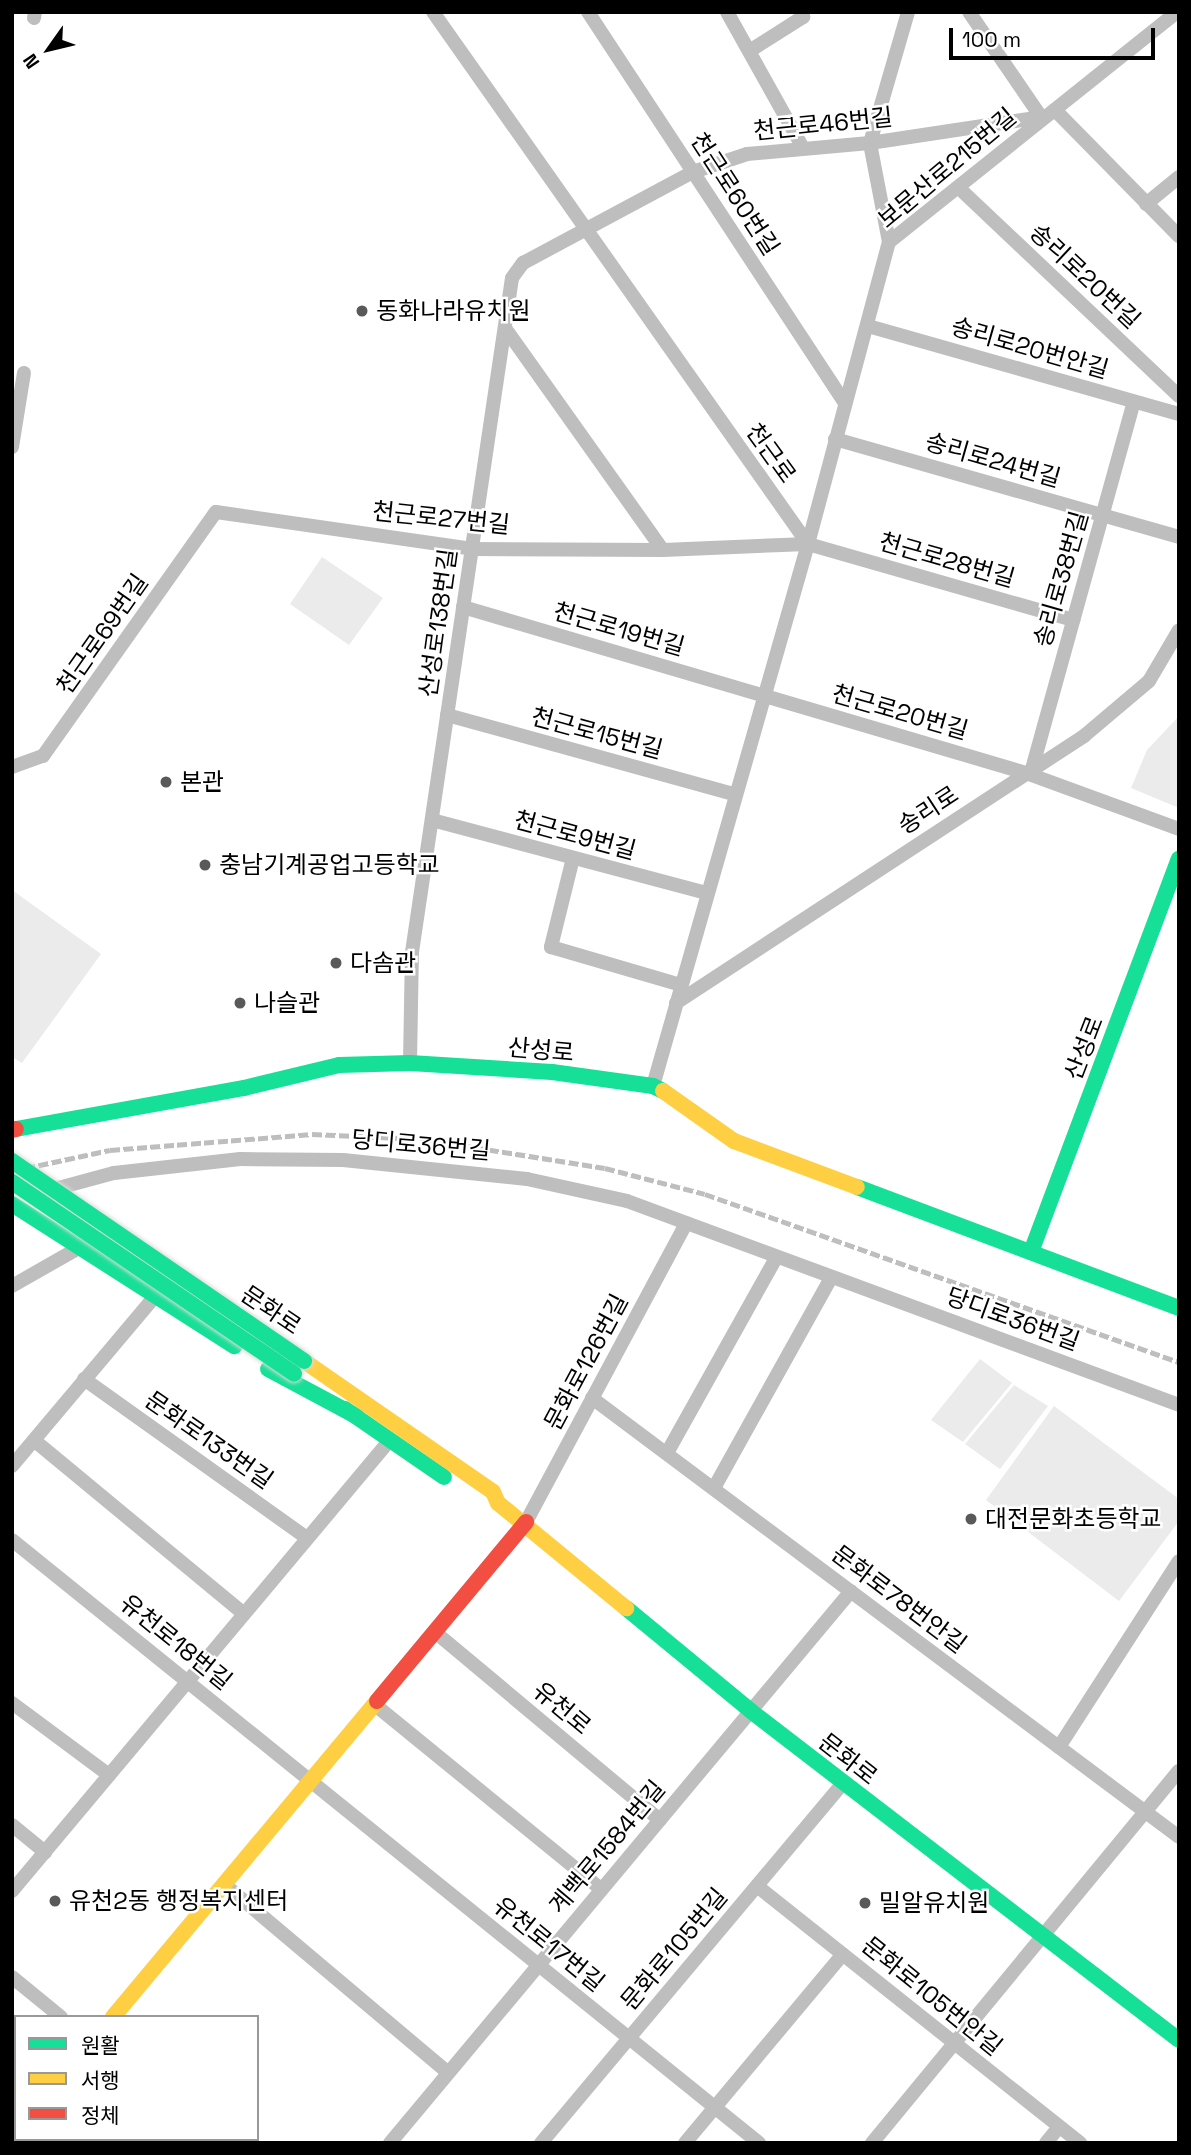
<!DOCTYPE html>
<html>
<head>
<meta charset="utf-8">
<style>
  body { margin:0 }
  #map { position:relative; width:1191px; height:2155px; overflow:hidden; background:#fff; font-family:"Space Grotesk","Noto Sans KR",sans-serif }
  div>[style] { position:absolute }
  .green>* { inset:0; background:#ebebeb }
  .street>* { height:14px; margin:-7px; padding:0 7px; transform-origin:7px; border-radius:7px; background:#bebebe }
  .fast>* { height:16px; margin:-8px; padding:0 8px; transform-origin:8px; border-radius:8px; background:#16e098 }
  .slow>* { height:16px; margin:-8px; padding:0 8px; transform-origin:8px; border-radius:8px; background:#ffcf43 }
  .jam>* { height:16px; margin:-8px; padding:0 8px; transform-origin:8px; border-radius:8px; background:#f24e42 }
  .rail>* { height:4.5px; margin-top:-2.25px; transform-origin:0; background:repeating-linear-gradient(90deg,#bebebe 0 10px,transparent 0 13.5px) }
  .bridges { filter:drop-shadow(0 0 2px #dbdbdb) drop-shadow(0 0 2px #dbdbdb) }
  .fast-bridge>* { height:16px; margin:-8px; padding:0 8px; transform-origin:8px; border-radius:8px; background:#16e098 }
  .dots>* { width:19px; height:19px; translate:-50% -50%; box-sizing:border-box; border:4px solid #fff; border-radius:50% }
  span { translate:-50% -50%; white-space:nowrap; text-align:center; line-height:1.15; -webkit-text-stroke:5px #fff; paint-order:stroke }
  .street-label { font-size:24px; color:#000 }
  .poi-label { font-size:24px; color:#000 }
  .left { translate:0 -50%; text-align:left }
  .frame { position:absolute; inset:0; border:14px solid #000; pointer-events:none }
  .legend { position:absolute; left:14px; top:2015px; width:245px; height:126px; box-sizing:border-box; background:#fff; border:2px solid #999; margin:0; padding:9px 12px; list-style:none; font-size:21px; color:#000 }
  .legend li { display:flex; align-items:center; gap:14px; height:35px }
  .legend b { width:35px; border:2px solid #999 }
  .north { position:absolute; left:14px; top:14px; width:70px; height:70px; -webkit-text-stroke:5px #fff; paint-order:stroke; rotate:236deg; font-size:19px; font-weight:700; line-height:28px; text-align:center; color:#000 }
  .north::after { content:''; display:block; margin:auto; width:24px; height:32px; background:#000; clip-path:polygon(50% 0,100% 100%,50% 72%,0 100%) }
  .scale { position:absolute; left:949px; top:28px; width:206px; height:32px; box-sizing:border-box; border:4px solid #000; border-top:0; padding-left:9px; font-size:21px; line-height:24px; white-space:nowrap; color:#000; -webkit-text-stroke:5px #fff; paint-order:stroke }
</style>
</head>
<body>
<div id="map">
  <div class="green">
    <i style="clip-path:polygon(322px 557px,383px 598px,349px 645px,290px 604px)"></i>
    <i style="clip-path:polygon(1179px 716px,1179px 808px,1131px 788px,1147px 750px)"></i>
    <i style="clip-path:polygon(12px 890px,101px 954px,22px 1063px,12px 1057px)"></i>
    <i style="clip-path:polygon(980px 1359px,1012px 1383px,963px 1442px,931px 1420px)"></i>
    <i style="clip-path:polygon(1014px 1385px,1048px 1406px,1000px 1469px,965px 1444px)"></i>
    <i style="clip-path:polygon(1054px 1406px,1179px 1499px,1179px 1521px,1119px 1601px,986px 1500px)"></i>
  </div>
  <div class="street">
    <i style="left:433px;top:12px;width:651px;rotate:54.82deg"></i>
    <i style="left:808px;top:544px;width:564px;rotate:105.96deg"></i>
    <i style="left:588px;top:12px;width:466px;rotate:56.7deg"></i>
    <i style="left:727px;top:12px;width:154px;rotate:60.8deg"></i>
    <i style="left:34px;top:18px;width:6px;rotate:-81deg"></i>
    <i style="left:751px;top:50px;width:62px;rotate:-32.4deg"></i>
    <i style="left:803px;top:17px;width:5px;rotate:-112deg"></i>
    <i style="left:1055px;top:110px;width:177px;rotate:45.5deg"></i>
    <i style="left:960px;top:189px;width:301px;rotate:43.4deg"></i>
    <i style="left:1146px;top:204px;width:43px;rotate:-39.3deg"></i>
    <i style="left:889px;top:242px;width:101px;rotate:-100.9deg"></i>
    <i style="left:870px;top:143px;width:136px;rotate:-73.8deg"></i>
    <i style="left:868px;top:326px;width:323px;rotate:15.8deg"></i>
    <i style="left:505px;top:328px;width:272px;rotate:54.6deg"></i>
    <i style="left:835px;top:439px;width:358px;rotate:15.9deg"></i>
    <i style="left:12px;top:447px;width:75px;rotate:-80.8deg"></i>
    <i style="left:808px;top:544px;width:313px;rotate:-75deg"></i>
    <i style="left:889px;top:242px;width:369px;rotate:-38.6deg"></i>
    <i style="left:463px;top:607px;width:587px;rotate:16.43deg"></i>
    <i style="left:1026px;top:773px;width:163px;rotate:20.1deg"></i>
    <i style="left:447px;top:715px;width:298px;rotate:15.4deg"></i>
    <i style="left:12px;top:767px;width:33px;rotate:-20deg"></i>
    <i style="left:43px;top:756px;width:299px;rotate:-54.7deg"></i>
    <i style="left:216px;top:512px;width:259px;rotate:8.2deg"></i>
    <i style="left:472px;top:549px;width:191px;rotate:0.3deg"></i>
    <i style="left:663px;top:550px;width:145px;rotate:-2.4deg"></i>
    <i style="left:808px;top:544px;width:276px;rotate:16deg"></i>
    <i style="left:1032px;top:769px;width:381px;rotate:-74.5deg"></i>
    <i style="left:432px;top:820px;width:285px;rotate:14.9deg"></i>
    <i style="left:573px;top:858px;width:92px;rotate:103.9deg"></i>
    <i style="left:551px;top:947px;width:135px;rotate:16.3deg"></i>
    <i style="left:676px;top:1003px;width:488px;rotate:-33.2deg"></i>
    <i style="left:1084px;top:736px;width:85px;rotate:-40.2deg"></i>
    <i style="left:1149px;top:681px;width:59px;rotate:-59.5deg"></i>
    <i style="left:410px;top:1063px;width:111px;rotate:-89deg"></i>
    <i style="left:412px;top:952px;width:681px;rotate:-81.56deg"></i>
    <i style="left:512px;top:278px;width:19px;rotate:-54deg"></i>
    <i style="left:523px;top:263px;width:193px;rotate:-28.2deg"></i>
    <i style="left:693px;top:172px;width:57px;rotate:-18.4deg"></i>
    <i style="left:747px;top:154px;width:123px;rotate:-5.1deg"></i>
    <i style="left:870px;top:143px;width:173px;rotate:-8.6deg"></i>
    <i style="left:1041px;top:117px;width:127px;rotate:-124.4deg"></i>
    <i style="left:51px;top:1190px;width:65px;rotate:-15.1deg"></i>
    <i style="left:114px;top:1173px;width:127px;rotate:-6.3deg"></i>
    <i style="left:240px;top:1159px;width:103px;rotate:0.6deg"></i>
    <i style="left:343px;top:1160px;width:185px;rotate:5.9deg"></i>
    <i style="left:527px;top:1179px;width:102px;rotate:12.4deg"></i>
    <i style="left:627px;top:1201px;width:588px;rotate:20.28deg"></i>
    <i style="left:12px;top:1286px;width:81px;rotate:-29.7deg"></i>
    <i style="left:84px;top:1379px;width:274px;rotate:35.5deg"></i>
    <i style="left:592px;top:1398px;width:733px;rotate:36.79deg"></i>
    <i style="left:35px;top:1441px;width:271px;rotate:39.6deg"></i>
    <i style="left:667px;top:1453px;width:223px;rotate:-60.8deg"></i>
    <i style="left:12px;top:1466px;width:224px;rotate:-49.9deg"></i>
    <i style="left:714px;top:1488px;width:240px;rotate:-60.9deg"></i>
    <i style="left:526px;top:1522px;width:339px;rotate:-61.8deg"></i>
    <i style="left:12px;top:1540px;width:960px;rotate:38.91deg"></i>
    <i style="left:435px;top:1632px;width:293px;rotate:39.9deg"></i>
    <i style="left:12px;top:1703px;width:121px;rotate:36.6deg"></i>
    <i style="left:374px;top:1704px;width:293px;rotate:39.2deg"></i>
    <i style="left:1059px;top:1747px;width:221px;rotate:-57.2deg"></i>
    <i style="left:12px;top:1825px;width:43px;rotate:39.3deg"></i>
    <i style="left:224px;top:1884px;width:292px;rotate:40.1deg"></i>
    <i style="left:757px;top:1886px;width:413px;rotate:38.5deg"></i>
    <i style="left:12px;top:1891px;width:588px;rotate:-50.03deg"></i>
    <i style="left:12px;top:1977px;width:63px;rotate:39.2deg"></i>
    <i style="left:212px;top:2139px;width:6px;rotate:39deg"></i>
    <i style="left:390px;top:2143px;width:719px;rotate:-50.13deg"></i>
    <i style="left:541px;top:2143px;width:468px;rotate:-50deg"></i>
    <i style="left:685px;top:2143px;width:246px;rotate:-50.1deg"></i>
    <i style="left:872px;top:2143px;width:482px;rotate:-50.5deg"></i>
    <i style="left:1046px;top:2143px;width:21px;rotate:-51deg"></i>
  </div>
  <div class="fast">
    <i style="left:16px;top:1129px;width:232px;rotate:-10.2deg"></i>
    <i style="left:244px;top:1088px;width:98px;rotate:-13.6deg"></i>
    <i style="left:339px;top:1065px;width:71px;rotate:-1.6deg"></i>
    <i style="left:410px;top:1063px;width:142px;rotate:3.6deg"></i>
    <i style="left:552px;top:1072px;width:102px;rotate:7.9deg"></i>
    <i style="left:653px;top:1086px;width:11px;rotate:27deg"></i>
    <i style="left:857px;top:1187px;width:344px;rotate:20.6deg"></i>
    <i style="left:12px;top:1204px;width:264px;rotate:32.6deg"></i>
    <i style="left:1031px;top:1252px;width:420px;rotate:-69.4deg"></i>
    <i style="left:268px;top:1369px;width:100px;rotate:28.1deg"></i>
    <i style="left:345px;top:1409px;width:120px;rotate:34.5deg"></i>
    <i style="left:626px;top:1608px;width:163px;rotate:39.5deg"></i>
    <i style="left:752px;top:1712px;width:538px;rotate:37.53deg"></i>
    <i style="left:12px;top:2138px;width:6px;rotate:-51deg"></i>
  </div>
  <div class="slow">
    <i style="left:663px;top:1091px;width:87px;rotate:35.2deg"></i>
    <i style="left:734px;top:1141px;width:131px;rotate:20.5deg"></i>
    <i style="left:304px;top:1361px;width:230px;rotate:34.7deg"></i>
    <i style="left:493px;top:1492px;width:12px;rotate:66deg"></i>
    <i style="left:498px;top:1503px;width:166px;rotate:39.4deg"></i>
    <i style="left:113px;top:2017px;width:412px;rotate:-50.1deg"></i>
  </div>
  <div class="jam">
    <i style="left:12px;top:1130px;width:4px;rotate:-14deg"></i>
    <i style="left:377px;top:1701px;width:233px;rotate:-50.2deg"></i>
  </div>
  <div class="rail">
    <i style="left:12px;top:1171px;width:100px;rotate:-12.1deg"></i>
    <i style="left:110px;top:1150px;width:203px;rotate:-4.5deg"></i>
    <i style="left:312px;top:1134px;width:110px;rotate:2.6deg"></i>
    <i style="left:422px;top:1139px;width:185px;rotate:9deg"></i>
    <i style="left:605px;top:1168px;width:103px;rotate:14.6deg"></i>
    <i style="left:705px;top:1194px;width:503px;rotate:19.52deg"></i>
  </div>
  <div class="bridges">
    <div class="fast-bridge">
      <i style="left:12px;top:1161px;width:354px;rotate:34.4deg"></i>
      <i style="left:12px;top:1182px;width:341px;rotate:34.2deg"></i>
    </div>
  </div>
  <div class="dots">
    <i style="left:362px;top:311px;background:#595959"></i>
    <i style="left:166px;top:782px;background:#595959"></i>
    <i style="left:205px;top:865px;background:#595959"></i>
    <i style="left:336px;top:963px;background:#595959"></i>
    <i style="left:240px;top:1003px;background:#595959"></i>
    <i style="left:971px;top:1519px;background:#595959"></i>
    <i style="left:55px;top:1901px;background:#595959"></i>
    <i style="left:865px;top:1903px;background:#595959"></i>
  </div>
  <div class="street-label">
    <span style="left:823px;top:124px;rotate:-6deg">천근로46번길</span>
    <span style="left:947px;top:168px;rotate:-40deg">보문산로215번길</span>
    <span style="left:735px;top:194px;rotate:57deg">천근로60번길</span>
    <span style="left:1085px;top:276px;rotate:43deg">송리로20번길</span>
    <span style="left:1030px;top:348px;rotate:16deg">송리로20번안길</span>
    <span style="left:771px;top:453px;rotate:54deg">천근로</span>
    <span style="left:993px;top:460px;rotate:16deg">송리로24번길</span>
    <span style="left:441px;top:518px;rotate:6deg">천근로27번길</span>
    <span style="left:947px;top:560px;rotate:16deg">천근로28번길</span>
    <span style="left:1061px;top:579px;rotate:-74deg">송리로38번길</span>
    <span style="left:438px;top:623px;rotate:-82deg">산성로138번길</span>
    <span style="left:619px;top:629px;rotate:16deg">천근로19번길</span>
    <span style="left:102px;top:634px;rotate:-55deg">천근로69번길</span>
    <span style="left:900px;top:712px;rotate:16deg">천근로20번길</span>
    <span style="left:597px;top:733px;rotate:15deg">천근로15번길</span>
    <span style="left:928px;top:810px;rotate:-33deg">송리로</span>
    <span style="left:575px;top:835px;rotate:15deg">천근로9번길</span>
    <span style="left:1084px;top:1048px;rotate:-69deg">산성로</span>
    <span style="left:541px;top:1050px;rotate:5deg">산성로</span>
    <span style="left:421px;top:1145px;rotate:5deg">당디로36번길</span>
    <span style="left:271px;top:1310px;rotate:34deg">문화로</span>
    <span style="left:1013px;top:1319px;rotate:20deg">당디로36번길</span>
    <span style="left:586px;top:1362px;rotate:-62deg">문화로126번길</span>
    <span style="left:209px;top:1440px;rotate:35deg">문화로133번길</span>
    <span style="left:899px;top:1599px;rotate:37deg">문화로78번안길</span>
    <span style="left:176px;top:1642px;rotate:39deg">유천로18번길</span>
    <span style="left:562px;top:1708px;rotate:40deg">유천로</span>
    <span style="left:848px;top:1759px;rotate:38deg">문화로</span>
    <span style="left:607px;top:1847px;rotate:-50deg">계백로1584번길</span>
    <span style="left:549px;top:1944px;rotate:39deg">유천로17번길</span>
    <span style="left:674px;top:1949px;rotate:-50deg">문화로105번길</span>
    <span style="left:932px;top:1996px;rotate:39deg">문화로105번안길</span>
  </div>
  <div class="poi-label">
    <span class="left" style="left:376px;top:311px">동화나라유치원</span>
    <span class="left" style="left:180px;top:782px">본관</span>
    <span class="left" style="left:219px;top:865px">충남기계공업고등학교</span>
    <span class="left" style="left:350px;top:963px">다솜관</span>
    <span class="left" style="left:254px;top:1003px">나슬관</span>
    <span class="left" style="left:985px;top:1519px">대전문화초등학교</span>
    <span class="left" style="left:69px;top:1901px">유천2동 행정복지센터</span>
    <span class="left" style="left:879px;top:1903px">밀알유치원</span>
  </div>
  <div class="frame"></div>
  <ul class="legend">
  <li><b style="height:9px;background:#16e098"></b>원활</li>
  <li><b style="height:9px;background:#ffcf43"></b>서행</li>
  <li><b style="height:9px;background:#f24e42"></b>정체</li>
  </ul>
  <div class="north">N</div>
  <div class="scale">100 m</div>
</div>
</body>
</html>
